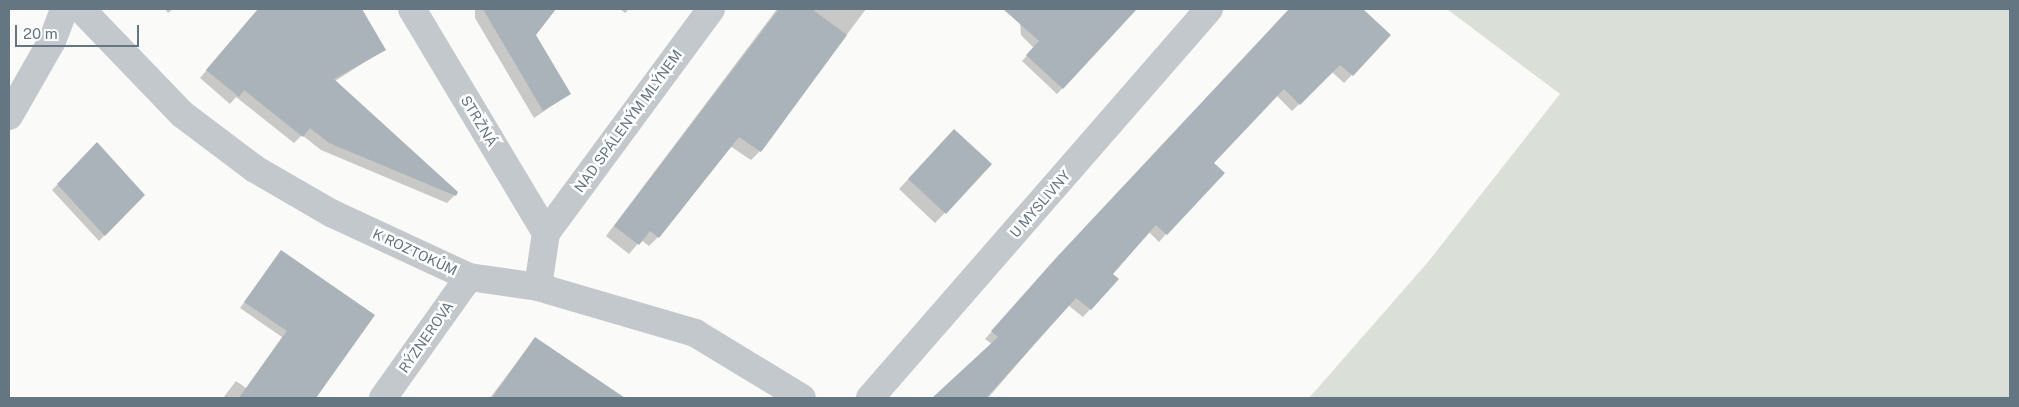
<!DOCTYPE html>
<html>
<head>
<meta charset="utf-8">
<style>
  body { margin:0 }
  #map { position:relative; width:2019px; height:407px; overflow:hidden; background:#fafaf8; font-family:"Public Sans",sans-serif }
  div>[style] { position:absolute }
  .green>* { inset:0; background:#dadfd7 }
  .shadow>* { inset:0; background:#0003 }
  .building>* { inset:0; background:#aab3b9 }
  .minor>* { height:28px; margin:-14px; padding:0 14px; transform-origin:14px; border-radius:14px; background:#c3c8cc }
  span { translate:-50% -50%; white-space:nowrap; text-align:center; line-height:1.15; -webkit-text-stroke:5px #fff; paint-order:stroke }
  .street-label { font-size:14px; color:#657683 }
  .frame { position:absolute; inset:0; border:10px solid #657683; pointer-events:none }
  .scale { position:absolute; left:15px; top:25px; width:124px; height:22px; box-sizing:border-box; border:2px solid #657683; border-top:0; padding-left:6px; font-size:15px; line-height:18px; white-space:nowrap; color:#657683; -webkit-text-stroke:4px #fff; paint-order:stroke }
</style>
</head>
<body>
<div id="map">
  <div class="green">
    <i style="clip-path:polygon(1447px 9px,2010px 9px,2010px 398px,1309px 398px,1428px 262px,1560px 94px)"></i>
  </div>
  <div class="shadow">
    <i style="clip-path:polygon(165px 9px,173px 9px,168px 13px)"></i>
    <i style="clip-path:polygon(258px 9px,360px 9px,384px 50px,335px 81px,455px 195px,447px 203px,321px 150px,302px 135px,294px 143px,236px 97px,230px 104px,200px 78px)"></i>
    <i style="clip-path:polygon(475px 9px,552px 9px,535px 35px,569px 94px,534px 118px,475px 18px)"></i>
    <i style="clip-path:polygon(620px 9px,629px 9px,625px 13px)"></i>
    <i style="clip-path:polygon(777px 9px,866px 9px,760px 151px,751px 160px,730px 146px,658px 237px,649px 246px,641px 240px,629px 254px,606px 236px)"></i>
    <i style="clip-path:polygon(1032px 9px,1119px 9px,1128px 17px,1057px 94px,1022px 61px,1034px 48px,1021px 35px,1020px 22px)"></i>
    <i style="clip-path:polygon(1291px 9px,1361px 9px,1390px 35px,1344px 83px,1332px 72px,1292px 111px,1276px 95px,1212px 163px,1223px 173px,1166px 234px,1159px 242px,1149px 232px,1112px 274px,1118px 279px,1083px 317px,1068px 305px,988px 398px,934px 398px,992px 344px,985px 339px,1048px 268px)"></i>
    <i style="clip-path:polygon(945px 140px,991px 165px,935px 223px,899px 189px)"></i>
    <i style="clip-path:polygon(97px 144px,144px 195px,99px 241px,52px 190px)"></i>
    <i style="clip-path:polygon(281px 252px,302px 398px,223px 398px,236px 381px,246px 388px,282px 337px,240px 308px)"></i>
    <i style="clip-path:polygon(535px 338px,597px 381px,585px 398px,490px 398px)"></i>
  </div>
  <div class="building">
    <i style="clip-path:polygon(258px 9px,362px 9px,386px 50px,334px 79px,458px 192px,456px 196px,329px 143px,310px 128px,303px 137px,244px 90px,239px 97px,206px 70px)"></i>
    <i style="clip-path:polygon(483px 9px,556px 9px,536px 35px,571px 94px,543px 111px)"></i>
    <i style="clip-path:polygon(779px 9px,812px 9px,847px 35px,761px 152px,739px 137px,659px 238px,650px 231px,639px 245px,614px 226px)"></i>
    <i style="clip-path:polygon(1003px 9px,1137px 9px,1063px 89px,1026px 55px,1039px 41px)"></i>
    <i style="clip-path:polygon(1289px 9px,1363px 9px,1391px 35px,1353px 76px,1340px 65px,1300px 105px,1284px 89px,1214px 163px,1225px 173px,1167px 235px,1156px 225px,1113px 274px,1119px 279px,1091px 310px,1076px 298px,986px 398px,932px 398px,998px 337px,991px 331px,1055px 259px)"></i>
    <i style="clip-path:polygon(954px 129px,992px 164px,946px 214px,908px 179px)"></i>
    <i style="clip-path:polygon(97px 142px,145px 195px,105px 236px,57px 184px)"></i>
    <i style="clip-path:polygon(281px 250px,375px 315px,316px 398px,239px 398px,287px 331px,244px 302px)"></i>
    <i style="clip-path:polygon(535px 337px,625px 398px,492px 398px)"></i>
  </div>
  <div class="minor">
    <i style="left:81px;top:9px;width:146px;rotate:46.1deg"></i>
    <i style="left:182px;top:114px;width:91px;rotate:37deg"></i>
    <i style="left:255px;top:169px;width:88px;rotate:30.1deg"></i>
    <i style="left:331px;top:213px;width:152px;rotate:24.9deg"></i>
    <i style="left:469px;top:277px;width:70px;rotate:8.2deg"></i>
    <i style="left:538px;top:287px;width:164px;rotate:16.3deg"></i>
    <i style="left:695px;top:333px;width:125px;rotate:31.3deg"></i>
    <i style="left:412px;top:9px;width:261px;rotate:59.1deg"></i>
    <i style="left:9px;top:116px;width:86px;rotate:-60.2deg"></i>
    <i style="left:52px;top:41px;width:34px;rotate:-69deg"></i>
    <i style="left:538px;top:287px;width:55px;rotate:-81.6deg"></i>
    <i style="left:546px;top:233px;width:278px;rotate:-53.6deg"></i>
    <i style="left:383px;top:398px;width:148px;rotate:-54.6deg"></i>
    <i style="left:870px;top:398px;width:516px;rotate:-48.93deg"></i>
  </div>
  <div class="street-label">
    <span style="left:479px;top:121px;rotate:59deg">STRŽNÁ</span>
    <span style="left:628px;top:121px;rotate:-54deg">NAD SPÁLENÝM MLÝNEM</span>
    <span style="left:1040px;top:204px;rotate:-49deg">U MYSLIVNY</span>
    <span style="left:415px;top:252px;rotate:25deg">K ROZTOKŮM</span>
    <span style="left:426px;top:337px;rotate:-55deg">RÝZNEROVA</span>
  </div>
  <div class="frame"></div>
  <div class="scale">20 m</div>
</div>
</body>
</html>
